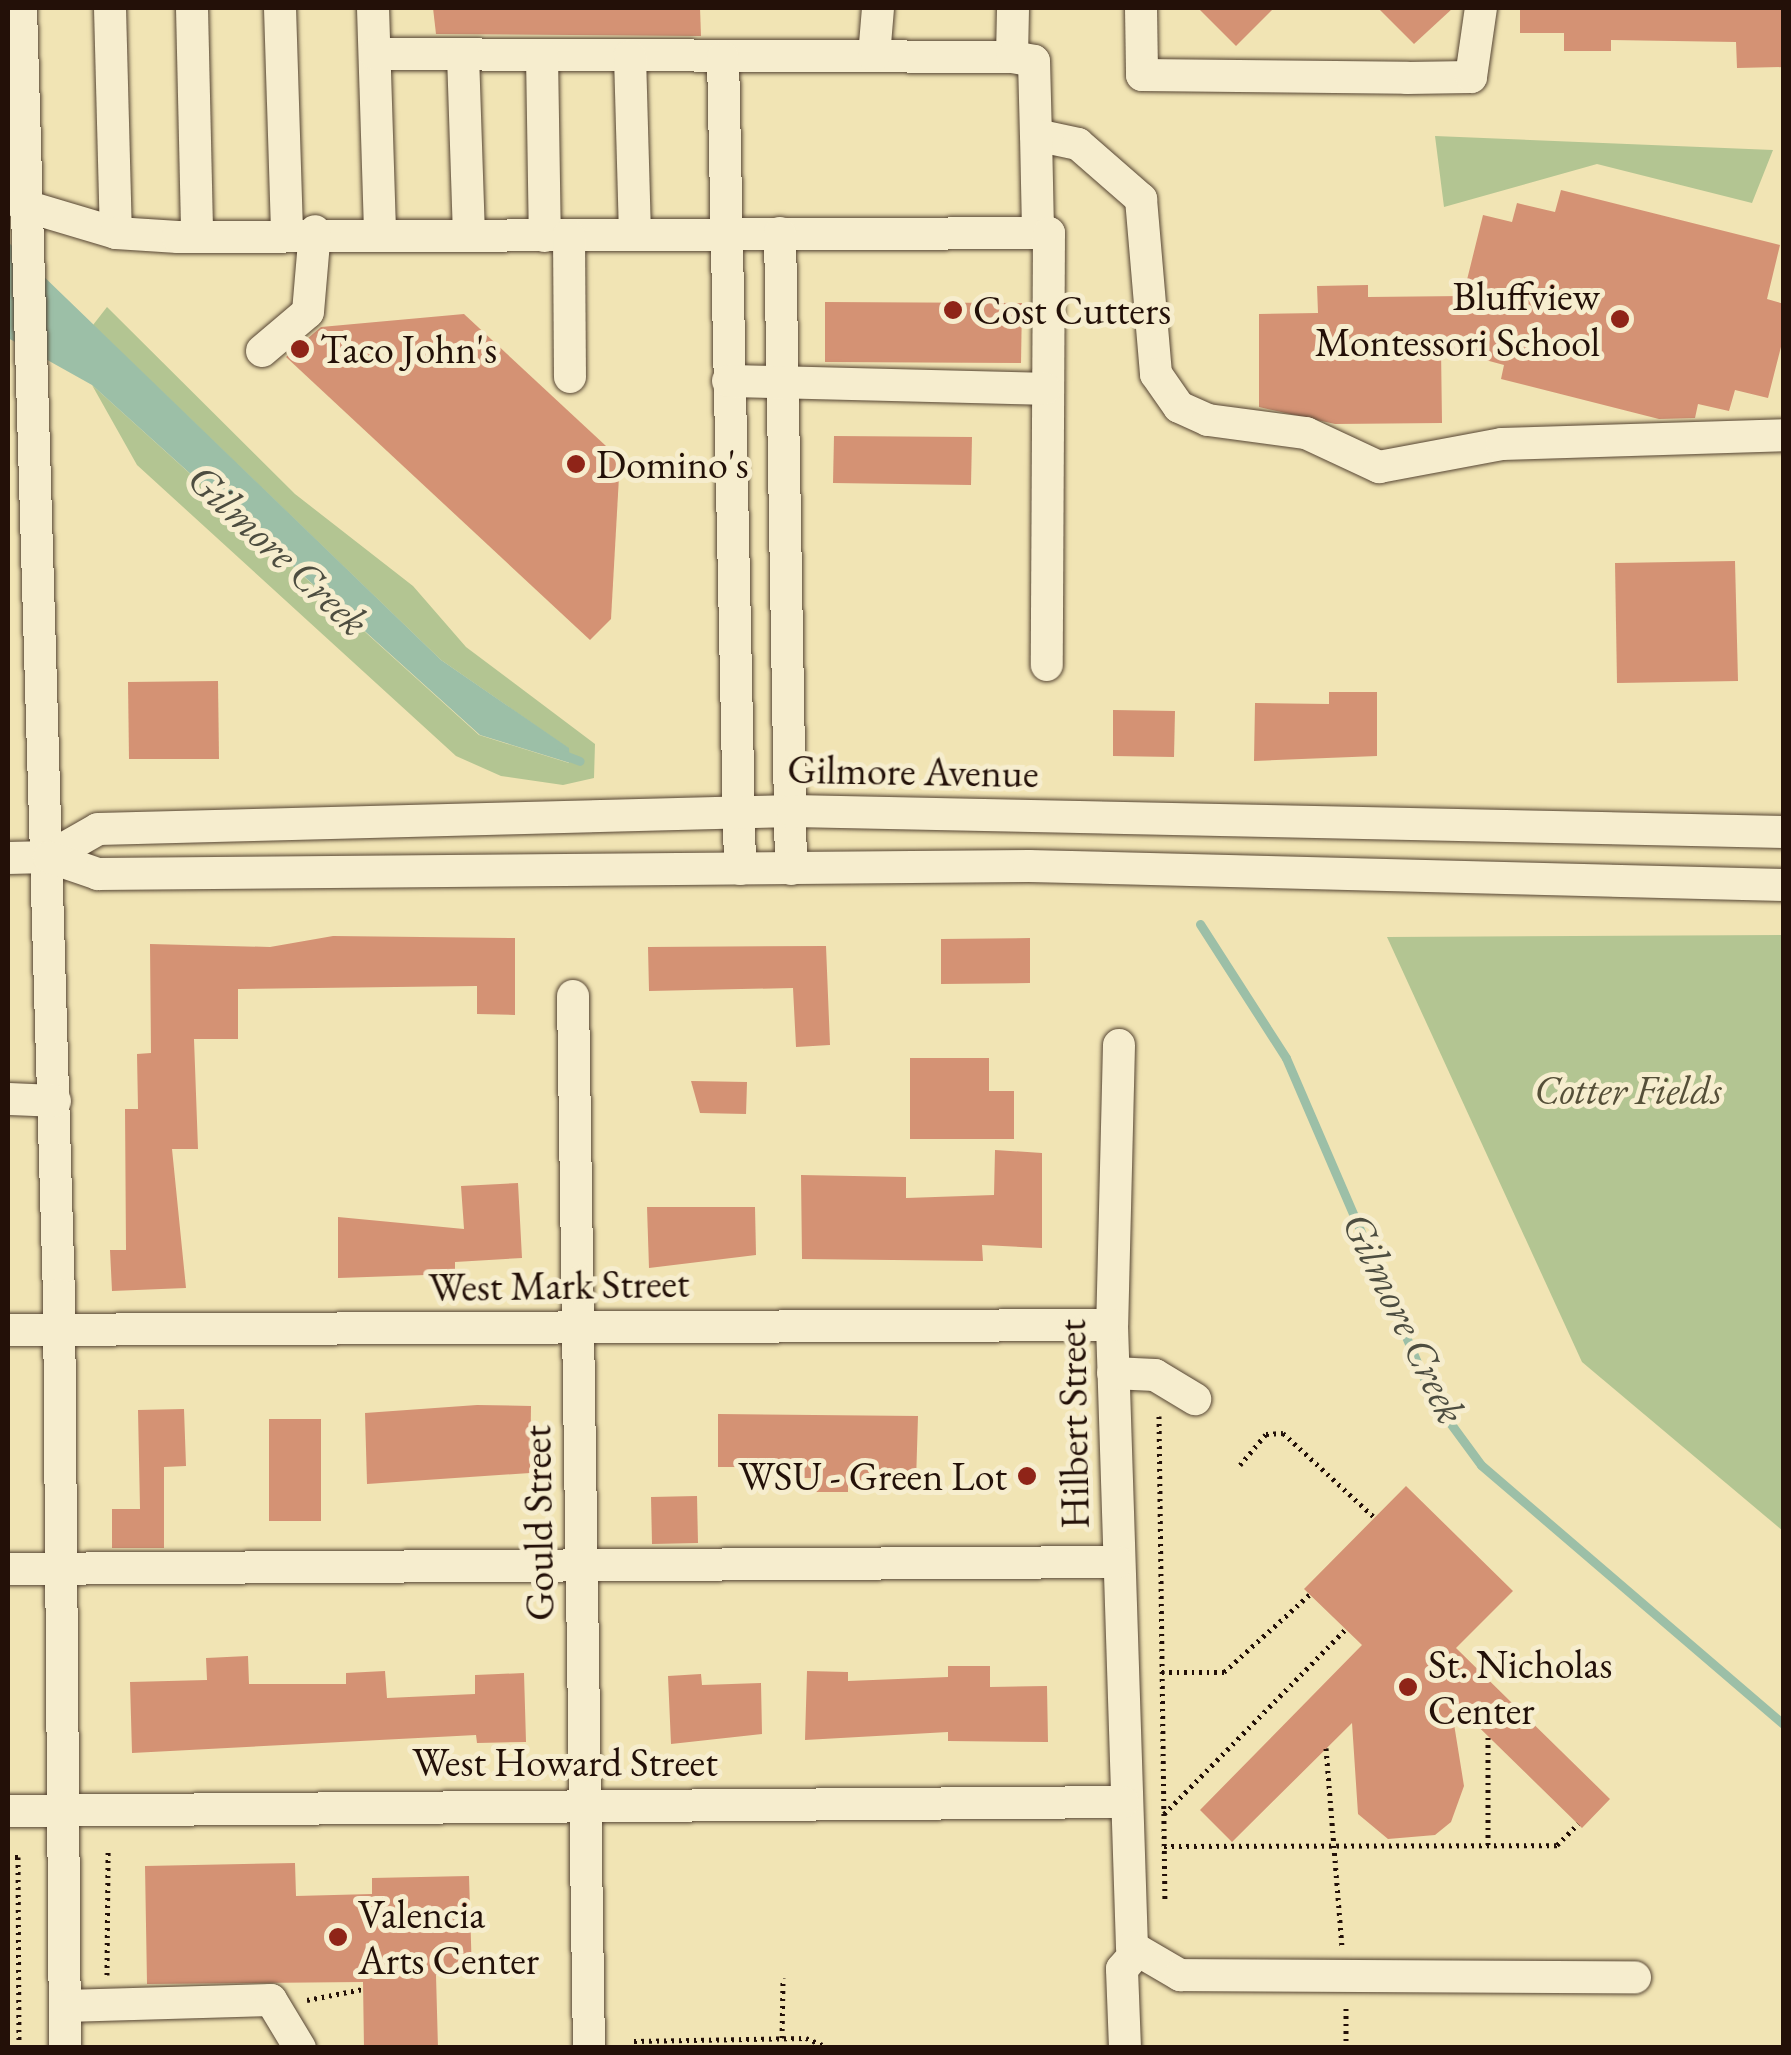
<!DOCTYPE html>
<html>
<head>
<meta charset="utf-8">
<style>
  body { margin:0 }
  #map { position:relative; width:1791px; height:2055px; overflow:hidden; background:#f1e4b4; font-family:"EB Garamond",serif }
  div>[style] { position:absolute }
  .green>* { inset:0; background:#b3c592 }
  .water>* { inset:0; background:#9cbfa7 }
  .stream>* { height:9px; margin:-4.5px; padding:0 4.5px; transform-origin:4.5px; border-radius:4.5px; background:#9cbfa7 }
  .building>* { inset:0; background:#d49274 }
  .path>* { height:5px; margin-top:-2.5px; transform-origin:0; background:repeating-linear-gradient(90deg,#231008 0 2.5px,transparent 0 7.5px) }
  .roads { filter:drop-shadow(0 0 2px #564533) drop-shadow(0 0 2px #564533) }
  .minor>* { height:32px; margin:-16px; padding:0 16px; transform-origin:16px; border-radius:16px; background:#f6edce }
  .dots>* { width:28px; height:28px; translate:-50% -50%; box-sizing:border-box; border:5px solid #f6edce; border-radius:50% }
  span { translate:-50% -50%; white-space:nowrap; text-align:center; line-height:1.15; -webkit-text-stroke:10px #f6edce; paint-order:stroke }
  .poi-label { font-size:40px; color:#231008 }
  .right { translate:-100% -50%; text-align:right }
  .left { translate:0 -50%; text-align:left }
  .street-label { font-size:40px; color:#231008 }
  .park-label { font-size:40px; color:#554f38; font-style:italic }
  .water-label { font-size:42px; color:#4d4d40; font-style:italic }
  .frame { position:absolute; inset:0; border:10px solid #231008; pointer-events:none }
</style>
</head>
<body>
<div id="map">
  <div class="green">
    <i style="clip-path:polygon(1435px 136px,1773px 150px,1752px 203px,1597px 164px,1444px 207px)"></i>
    <i style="clip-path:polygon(107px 307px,295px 494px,413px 586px,466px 647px,595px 744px,594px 778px,563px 785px,501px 776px,456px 756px,137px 465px,92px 385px,479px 735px,569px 763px,568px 748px,441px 660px,93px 325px)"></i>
    <i style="clip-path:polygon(1783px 935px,1784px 935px,1783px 1531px,1582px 1362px,1387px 937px)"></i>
  </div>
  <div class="water">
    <i style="clip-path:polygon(8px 242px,441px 660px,569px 748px,570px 763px,480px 735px,92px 385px,8px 338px)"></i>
  </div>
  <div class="stream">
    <i style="left:559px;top:753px;width:22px;rotate:21deg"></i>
    <i style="left:1200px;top:924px;width:159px;rotate:57.3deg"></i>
    <i style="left:1286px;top:1058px;width:374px;rotate:66.7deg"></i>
    <i style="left:1434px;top:1401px;width:79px;rotate:53.7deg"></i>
    <i style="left:1481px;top:1465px;width:399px;rotate:40.6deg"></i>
  </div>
  <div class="building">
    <i style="clip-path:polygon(433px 8px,700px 8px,701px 36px,436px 34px)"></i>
    <i style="clip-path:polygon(1198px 8px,1274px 8px,1236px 46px)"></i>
    <i style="clip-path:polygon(1378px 8px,1453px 8px,1414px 44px)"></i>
    <i style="clip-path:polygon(1520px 8px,1784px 8px,1784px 67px,1737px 68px,1736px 42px,1611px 40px,1611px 51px,1564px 51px,1564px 33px,1520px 33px)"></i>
    <i style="clip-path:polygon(1561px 190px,1780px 245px,1767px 299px,1784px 304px,1784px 335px,1768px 398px,1735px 390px,1729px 411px,1698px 404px,1695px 418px,1659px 419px,1501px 379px,1504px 365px,1441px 348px,1442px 423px,1335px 424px,1259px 407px,1259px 314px,1318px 313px,1317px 286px,1368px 285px,1368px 297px,1463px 296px,1483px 215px,1512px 222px,1517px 203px,1555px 212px)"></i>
    <i style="clip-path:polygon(825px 302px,1022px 303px,1021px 363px,825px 362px)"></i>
    <i style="clip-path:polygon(464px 314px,620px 459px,611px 619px,590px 640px,286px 357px,321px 327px)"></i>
    <i style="clip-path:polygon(834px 436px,972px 437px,971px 485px,833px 483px)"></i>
    <i style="clip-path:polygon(1735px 561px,1738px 681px,1617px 683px,1615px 563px)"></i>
    <i style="clip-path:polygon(218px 681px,219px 759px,129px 759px,128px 682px)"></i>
    <i style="clip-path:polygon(1329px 692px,1377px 692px,1377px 756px,1254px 761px,1255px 703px,1329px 704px)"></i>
    <i style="clip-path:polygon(1113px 710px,1175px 711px,1174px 757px,1113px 756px)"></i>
    <i style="clip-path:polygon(333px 936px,515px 938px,515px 1015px,477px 1014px,477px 986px,238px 989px,238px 1039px,194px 1039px,198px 1149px,172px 1149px,186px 1288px,112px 1291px,110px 1250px,126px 1250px,125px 1109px,138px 1109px,137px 1054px,151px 1053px,150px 944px,270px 947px)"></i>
    <i style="clip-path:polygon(1030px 938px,1030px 983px,941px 984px,941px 939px)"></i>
    <i style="clip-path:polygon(826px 946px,830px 1045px,796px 1047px,793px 988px,649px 991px,648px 947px)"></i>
    <i style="clip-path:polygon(910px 1058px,989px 1058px,989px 1091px,1014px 1091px,1014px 1139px,910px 1139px)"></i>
    <i style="clip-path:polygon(691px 1081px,747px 1082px,746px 1114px,700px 1113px)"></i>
    <i style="clip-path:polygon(995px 1150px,1042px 1153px,1042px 1248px,982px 1245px,983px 1261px,802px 1259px,801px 1175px,906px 1177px,906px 1198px,994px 1195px)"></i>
    <i style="clip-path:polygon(518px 1183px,522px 1258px,455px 1262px,455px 1274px,338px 1278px,338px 1217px,464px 1229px,461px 1186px)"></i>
    <i style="clip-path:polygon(647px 1207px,755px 1207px,756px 1255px,649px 1268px)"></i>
    <i style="clip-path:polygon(477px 1405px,531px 1406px,530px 1473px,367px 1484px,365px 1413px)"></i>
    <i style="clip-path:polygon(184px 1409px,186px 1466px,164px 1467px,164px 1548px,112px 1548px,112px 1509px,140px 1509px,138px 1410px)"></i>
    <i style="clip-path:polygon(718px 1414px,918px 1416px,916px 1482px,848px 1480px,848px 1492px,816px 1492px,816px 1478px,792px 1478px,792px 1467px,718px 1467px)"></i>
    <i style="clip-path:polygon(269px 1419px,321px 1419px,321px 1521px,269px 1521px)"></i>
    <i style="clip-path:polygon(1406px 1486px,1513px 1591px,1456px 1648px,1610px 1799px,1582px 1828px,1450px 1699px,1464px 1786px,1451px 1822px,1435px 1835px,1388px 1839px,1358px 1814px,1352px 1723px,1232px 1842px,1200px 1810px,1362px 1645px,1304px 1589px)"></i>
    <i style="clip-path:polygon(697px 1496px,698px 1543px,652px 1544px,651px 1497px)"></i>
    <i style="clip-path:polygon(248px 1656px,249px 1684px,346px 1684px,346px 1673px,385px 1671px,387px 1698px,475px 1694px,475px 1675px,524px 1673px,526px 1742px,477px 1743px,476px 1735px,132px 1753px,130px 1682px,207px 1680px,206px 1658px)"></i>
    <i style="clip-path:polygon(948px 1666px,990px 1666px,990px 1687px,1047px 1686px,1048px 1742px,948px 1741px,948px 1732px,805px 1740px,807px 1671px,848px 1672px,848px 1681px,948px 1677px)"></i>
    <i style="clip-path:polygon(701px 1674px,702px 1685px,761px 1683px,762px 1734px,671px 1744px,668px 1676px)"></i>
    <i style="clip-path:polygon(295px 1863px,296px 1896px,372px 1894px,372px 1878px,469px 1876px,472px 1975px,436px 1975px,438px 2048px,364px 2048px,363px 1982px,147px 1984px,145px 1866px)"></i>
  </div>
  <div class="path">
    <i style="left:1159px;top:1416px;width:484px;rotate:89.3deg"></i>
    <i style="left:1240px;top:1465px;width:40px;rotate:-50deg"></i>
    <i style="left:1266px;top:1434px;width:17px;rotate:-3deg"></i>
    <i style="left:1283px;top:1433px;width:125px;rotate:42.7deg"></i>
    <i style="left:1162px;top:1672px;width:62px"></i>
    <i style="left:1224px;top:1672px;width:116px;rotate:-42.2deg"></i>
    <i style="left:1488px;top:1737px;width:108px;rotate:90deg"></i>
    <i style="left:1326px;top:1748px;width:198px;rotate:85.4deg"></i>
    <i style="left:1164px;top:1814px;width:260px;rotate:-45.5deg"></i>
    <i style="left:1164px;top:1846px;width:393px;rotate:-0.1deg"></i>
    <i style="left:1557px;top:1845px;width:30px;rotate:-45deg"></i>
    <i style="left:8px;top:1857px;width:10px"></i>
    <i style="left:18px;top:1857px;width:191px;rotate:89.7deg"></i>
    <i style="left:107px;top:1975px;width:126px;rotate:-89.5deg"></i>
    <i style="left:307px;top:2000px;width:57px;rotate:-11.1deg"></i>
    <i style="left:782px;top:2038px;width:60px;rotate:-89deg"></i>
    <i style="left:634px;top:2041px;width:172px;rotate:-1deg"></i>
    <i style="left:806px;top:2038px;width:26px;rotate:23deg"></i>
    <i style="left:1204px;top:2048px;width:115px"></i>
    <i style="left:1346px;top:2048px;width:42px;rotate:-90deg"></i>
  </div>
  <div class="roads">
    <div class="minor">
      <i style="left:21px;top:8px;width:1288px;rotate:88.31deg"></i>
      <i style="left:59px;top:1295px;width:753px;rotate:89.54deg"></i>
      <i style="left:110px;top:8px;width:225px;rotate:88.5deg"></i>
      <i style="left:192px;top:8px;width:229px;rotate:88.7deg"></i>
      <i style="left:280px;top:8px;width:225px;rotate:88.2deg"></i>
      <i style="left:373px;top:8px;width:222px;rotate:88.2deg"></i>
      <i style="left:1141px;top:8px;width:67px;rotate:89.1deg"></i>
      <i style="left:1142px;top:75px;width:265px;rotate:0.6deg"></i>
      <i style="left:1407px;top:78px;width:64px;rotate:-0.9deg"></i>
      <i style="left:1471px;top:77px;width:70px;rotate:-81.8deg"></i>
      <i style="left:375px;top:54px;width:637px;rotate:0.27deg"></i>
      <i style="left:1012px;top:57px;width:49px;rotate:-88.8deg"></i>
      <i style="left:463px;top:55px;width:179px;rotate:88.1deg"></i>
      <i style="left:542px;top:55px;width:181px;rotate:89.1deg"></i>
      <i style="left:630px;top:56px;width:178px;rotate:88.4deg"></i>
      <i style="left:874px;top:56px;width:48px;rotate:-85.2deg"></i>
      <i style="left:723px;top:57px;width:812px;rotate:88.8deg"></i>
      <i style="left:1012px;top:57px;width:22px;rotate:10deg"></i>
      <i style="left:1034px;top:61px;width:74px;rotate:88.5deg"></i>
      <i style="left:1036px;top:135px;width:43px;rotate:12.1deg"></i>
      <i style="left:1078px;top:144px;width:84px;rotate:41.1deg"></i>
      <i style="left:1141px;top:199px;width:176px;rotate:85.1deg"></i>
      <i style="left:1156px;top:374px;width:40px;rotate:55.1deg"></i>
      <i style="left:1179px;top:407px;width:32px;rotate:24deg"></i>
      <i style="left:1208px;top:420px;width:99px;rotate:7.6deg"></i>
      <i style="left:1306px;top:433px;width:81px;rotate:25deg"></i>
      <i style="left:1379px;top:467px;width:125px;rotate:-10.6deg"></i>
      <i style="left:1502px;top:444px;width:282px;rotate:-1.8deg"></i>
      <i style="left:1036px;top:135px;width:98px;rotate:88.8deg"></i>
      <i style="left:22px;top:205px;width:98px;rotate:16.6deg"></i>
      <i style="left:116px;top:233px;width:62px;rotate:3.7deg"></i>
      <i style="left:178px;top:237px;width:871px;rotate:-0.26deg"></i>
      <i style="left:1049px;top:233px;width:432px;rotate:90.3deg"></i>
      <i style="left:780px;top:233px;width:636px;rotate:89.01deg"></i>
      <i style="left:569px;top:235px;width:142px;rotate:89.6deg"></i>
      <i style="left:262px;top:351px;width:60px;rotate:-40.3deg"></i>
      <i style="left:308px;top:312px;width:81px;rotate:-85.1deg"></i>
      <i style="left:728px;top:381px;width:317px;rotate:1.4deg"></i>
      <i style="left:49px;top:857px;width:56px;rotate:-29.7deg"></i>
      <i style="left:98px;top:829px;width:695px;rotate:-1.48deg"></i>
      <i style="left:793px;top:811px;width:991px;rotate:1.21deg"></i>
      <i style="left:8px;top:858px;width:41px;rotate:-1.4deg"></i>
      <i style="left:49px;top:857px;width:52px;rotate:19.1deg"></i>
      <i style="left:98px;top:874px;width:931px;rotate:-0.49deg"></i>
      <i style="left:1029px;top:866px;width:755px;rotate:1.44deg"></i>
      <i style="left:573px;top:996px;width:1052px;rotate:89.13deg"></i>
      <i style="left:1119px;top:1045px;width:280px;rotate:91.4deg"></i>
      <i style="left:1112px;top:1325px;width:622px;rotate:88.16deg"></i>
      <i style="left:1132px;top:1947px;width:56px;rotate:30.3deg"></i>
      <i style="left:1180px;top:1975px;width:455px;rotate:0.3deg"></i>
      <i style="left:8px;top:1099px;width:47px;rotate:2.4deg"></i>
      <i style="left:8px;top:1330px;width:1104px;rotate:-0.26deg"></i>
      <i style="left:1113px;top:1373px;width:42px;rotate:2.7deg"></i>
      <i style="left:1155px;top:1375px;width:47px;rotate:31deg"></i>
      <i style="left:8px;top:1569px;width:1110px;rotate:-0.36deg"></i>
      <i style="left:8px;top:1811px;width:1115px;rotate:-0.46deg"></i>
      <i style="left:65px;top:2006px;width:206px;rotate:-1.7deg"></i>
      <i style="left:271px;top:2000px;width:56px;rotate:58.9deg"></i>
      <i style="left:1125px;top:2048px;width:79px;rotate:-92.2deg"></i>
      <i style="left:1122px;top:1969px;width:23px;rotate:-49deg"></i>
    </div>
  </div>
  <div class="dots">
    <i style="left:953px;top:310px;background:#8f2418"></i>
    <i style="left:1620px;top:319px;background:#8f2418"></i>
    <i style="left:300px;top:349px;background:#8f2418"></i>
    <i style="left:576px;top:464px;background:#8f2418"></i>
    <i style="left:1027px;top:1476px;background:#8f2418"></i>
    <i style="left:1408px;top:1687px;background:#8f2418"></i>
    <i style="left:338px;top:1937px;background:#8f2418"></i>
  </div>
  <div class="poi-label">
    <span class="right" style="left:1600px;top:319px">Bluffview<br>Montessori School</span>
    <span class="left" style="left:973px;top:310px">Cost Cutters</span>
    <span class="left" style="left:320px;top:349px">Taco John's</span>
    <span class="left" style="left:596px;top:464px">Domino's</span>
    <span class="right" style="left:1007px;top:1476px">WSU - Green Lot</span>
    <span class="left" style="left:1428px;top:1687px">St. Nicholas<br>Center</span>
    <span class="left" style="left:358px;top:1937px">Valencia<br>Arts Center</span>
  </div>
  <div class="street-label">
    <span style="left:913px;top:771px;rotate:1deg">Gilmore Avenue</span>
    <span style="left:559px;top:1285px;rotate:-1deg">West Mark Street</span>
    <span style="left:1073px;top:1424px;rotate:-91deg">Hilbert Street</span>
    <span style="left:538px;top:1523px;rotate:-91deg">Gould Street</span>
    <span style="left:565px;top:1762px">West Howard Street</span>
  </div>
  <div class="park-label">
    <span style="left:1628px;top:1090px">Cotter Fields</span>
  </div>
  <div class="water-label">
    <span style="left:278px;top:550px;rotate:43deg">Gilmore Creek</span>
    <span style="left:1404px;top:1318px;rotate:64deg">Gilmore Creek</span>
  </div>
  <div class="frame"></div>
</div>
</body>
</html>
